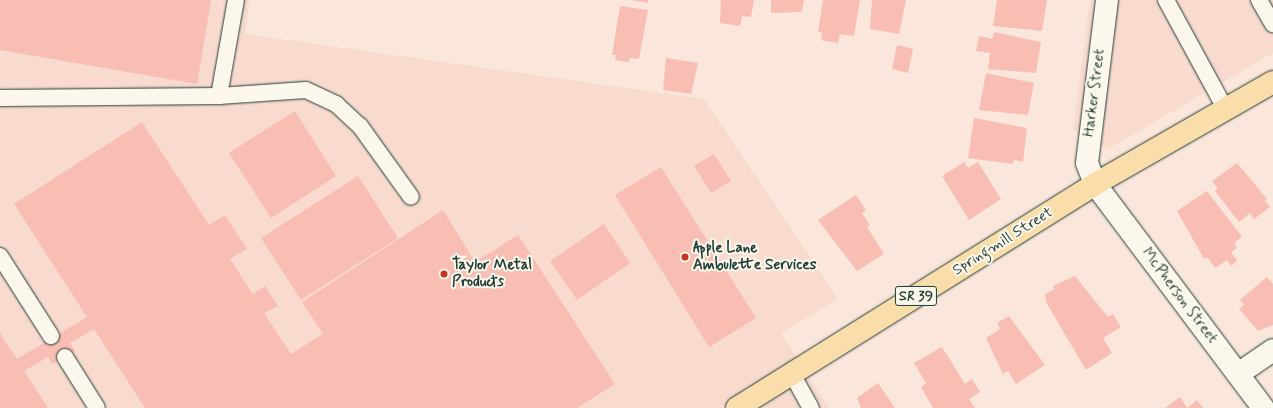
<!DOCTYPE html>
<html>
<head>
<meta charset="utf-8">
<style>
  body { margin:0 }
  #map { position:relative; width:1273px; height:408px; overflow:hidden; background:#fae6db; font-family:Mynerve,sans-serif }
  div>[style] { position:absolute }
  .built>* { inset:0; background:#f9dacf }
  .building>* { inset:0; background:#f8bdb3 }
  .roads { filter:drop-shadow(0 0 1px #1f3d34) drop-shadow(0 0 1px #1f3d34) }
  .lane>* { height:16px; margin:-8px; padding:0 8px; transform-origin:8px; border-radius:8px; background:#fbf7ec }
  .street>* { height:22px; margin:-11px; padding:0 11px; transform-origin:11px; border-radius:11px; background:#fbf7ec }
  .secondary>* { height:22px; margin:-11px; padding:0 11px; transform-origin:11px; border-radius:11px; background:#fbf7ec }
  .primary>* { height:22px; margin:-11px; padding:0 11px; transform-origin:11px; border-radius:11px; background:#f9deab }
  .dots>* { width:11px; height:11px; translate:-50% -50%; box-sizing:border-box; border:2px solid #fbf7ec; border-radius:50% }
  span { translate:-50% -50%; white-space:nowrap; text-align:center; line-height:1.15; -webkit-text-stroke:4px #fbf7ec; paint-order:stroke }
  .shield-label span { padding:1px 3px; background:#fbf7ec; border:1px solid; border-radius:3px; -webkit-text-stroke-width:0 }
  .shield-label { font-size:14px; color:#1f3d34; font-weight:700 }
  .street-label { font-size:15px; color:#1f3d34 }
  .poi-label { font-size:15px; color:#1f3d34; font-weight:700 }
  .left { translate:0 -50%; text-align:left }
</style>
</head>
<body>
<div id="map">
  <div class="built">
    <i style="clip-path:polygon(0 0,250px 0,245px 34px,704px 99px,838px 299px,781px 333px,829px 408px,0 408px)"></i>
    <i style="clip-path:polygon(1090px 0,1273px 0,1273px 53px,1108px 149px,1073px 130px)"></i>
  </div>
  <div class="building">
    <i style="clip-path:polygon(0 0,211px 0,197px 84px,0 50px)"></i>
    <i style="clip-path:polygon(631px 0,648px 0,648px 3px)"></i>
    <i style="clip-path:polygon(721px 0,754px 0,751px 17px,742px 16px,740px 26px,720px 23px)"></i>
    <i style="clip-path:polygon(771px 0,804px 0,802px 12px,771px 13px)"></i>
    <i style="clip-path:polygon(823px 0,860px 0,854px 36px,840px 34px,838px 43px,821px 40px,822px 32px,818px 32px)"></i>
    <i style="clip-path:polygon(872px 0,906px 0,899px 34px,870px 29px)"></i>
    <i style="clip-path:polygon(997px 0,1047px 0,1042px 31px,993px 26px)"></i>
    <i style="clip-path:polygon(620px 6px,648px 10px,639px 59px,629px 58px,629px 62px,615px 60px,616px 55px,612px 55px)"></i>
    <i style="clip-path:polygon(994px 32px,1041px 42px,1036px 73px,988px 69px,990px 53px,976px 51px,979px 36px,992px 39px)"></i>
    <i style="clip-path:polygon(897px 45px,913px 49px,908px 73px,892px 69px)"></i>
    <i style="clip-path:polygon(666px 58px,698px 63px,691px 94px,663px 90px)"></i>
    <i style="clip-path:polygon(986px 73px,1034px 83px,1028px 115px,979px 110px)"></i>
    <i style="clip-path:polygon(295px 111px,336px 176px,271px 218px,229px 153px)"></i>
    <i style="clip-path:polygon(974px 118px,1027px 128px,1023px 162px,1013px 160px,1013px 164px,968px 158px)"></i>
    <i style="clip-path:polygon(142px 122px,209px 225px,225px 215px,247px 249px,230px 259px,253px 294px,265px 286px,278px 306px,264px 313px,291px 354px,323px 334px,302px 302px,443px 210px,475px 262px,518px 235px,615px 384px,577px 408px,145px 408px,94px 329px,70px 343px,75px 351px,65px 357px,52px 364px,48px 357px,24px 371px,48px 408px,0 408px,0 333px,17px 359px,87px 317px,14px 204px)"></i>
    <i style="clip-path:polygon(714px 154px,731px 181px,711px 193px,694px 166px)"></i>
    <i style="clip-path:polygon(964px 162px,968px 168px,978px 162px,1001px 199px,969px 220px,942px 176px)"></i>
    <i style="clip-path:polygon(1237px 163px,1267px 199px,1265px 201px,1270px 207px,1254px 219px,1250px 213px,1239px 222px,1215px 191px,1218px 189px,1212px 181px)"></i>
    <i style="clip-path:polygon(661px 167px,756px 318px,709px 347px,615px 195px)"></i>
    <i style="clip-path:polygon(358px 176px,398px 238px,301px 300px,261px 238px)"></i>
    <i style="clip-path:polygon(1207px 191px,1242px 237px,1234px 243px,1237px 248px,1231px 252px,1237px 261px,1231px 266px,1227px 260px,1215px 268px,1207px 257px,1204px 259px,1177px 211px)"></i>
    <i style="clip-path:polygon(856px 195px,866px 210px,862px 213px,870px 225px,867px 227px,884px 254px,857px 271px,818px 220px)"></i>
    <i style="clip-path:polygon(604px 224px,630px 263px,577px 300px,550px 261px)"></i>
    <i style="clip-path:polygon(1075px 276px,1108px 317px,1113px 314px,1121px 327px,1103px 338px,1112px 353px,1086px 370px,1046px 302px,1045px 294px,1055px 289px,1053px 286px)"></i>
    <i style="clip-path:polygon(1267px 277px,1273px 284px,1273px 325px,1258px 331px,1239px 309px,1244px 305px,1240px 300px)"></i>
    <i style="clip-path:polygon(1009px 316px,1045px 365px,1016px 384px,1008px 371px,1003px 374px,986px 338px,1000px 329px,997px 323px)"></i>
    <i style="clip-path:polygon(942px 347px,965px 384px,972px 379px,980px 392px,969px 399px,975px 408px,933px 408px,921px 387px,926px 383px,914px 363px)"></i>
    <i style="clip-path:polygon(878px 383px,895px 408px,861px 408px,857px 398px)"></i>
    <i style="clip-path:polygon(1180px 397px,1187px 408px,1197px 400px,1203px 408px,1165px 408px)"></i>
  </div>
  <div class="roads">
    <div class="lane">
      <i style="left:1166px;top:0;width:125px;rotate:61.4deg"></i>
      <i style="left:1259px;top:0;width:28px;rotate:60deg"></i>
      <i style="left:219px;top:96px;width:97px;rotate:-80deg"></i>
      <i style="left:0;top:98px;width:219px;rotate:-0.5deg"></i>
      <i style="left:219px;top:96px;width:87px;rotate:-3.9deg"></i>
      <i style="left:306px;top:90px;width:33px;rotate:25deg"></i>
      <i style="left:336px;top:104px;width:33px;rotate:43deg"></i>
      <i style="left:360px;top:126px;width:87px;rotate:54.3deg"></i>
      <i style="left:0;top:256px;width:95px;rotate:57.5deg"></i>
      <i style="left:65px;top:357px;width:60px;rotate:57.9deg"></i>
      <i style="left:792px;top:374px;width:39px;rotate:61deg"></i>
    </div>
    <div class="street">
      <i style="left:1238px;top:374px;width:42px;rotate:-34.4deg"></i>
    </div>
    <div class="secondary">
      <i style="left:1107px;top:0;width:164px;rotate:97deg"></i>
      <i style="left:1087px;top:163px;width:22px;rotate:69deg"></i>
      <i style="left:1095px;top:184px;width:280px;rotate:53.1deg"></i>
    </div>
    <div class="primary">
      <i style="left:737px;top:408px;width:422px;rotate:-32deg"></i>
      <i style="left:1095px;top:184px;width:205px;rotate:-29.8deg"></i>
    </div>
  </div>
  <div class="dots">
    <i style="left:685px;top:257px;background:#c8321e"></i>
    <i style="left:444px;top:274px;background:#c8321e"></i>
  </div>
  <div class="shield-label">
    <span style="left:916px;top:296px">SR 39</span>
  </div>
  <div class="street-label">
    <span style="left:1095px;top:93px;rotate:-83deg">Harker Street</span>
    <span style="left:1003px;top:242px;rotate:-32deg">Springmill Street</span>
    <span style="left:1179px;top:296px;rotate:53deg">McPherson Street</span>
  </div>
  <div class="poi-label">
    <span class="left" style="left:693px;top:257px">Apple Lane<br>Ambulette Services</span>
    <span class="left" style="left:452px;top:274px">Taylor Metal<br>Products</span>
  </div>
</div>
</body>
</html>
